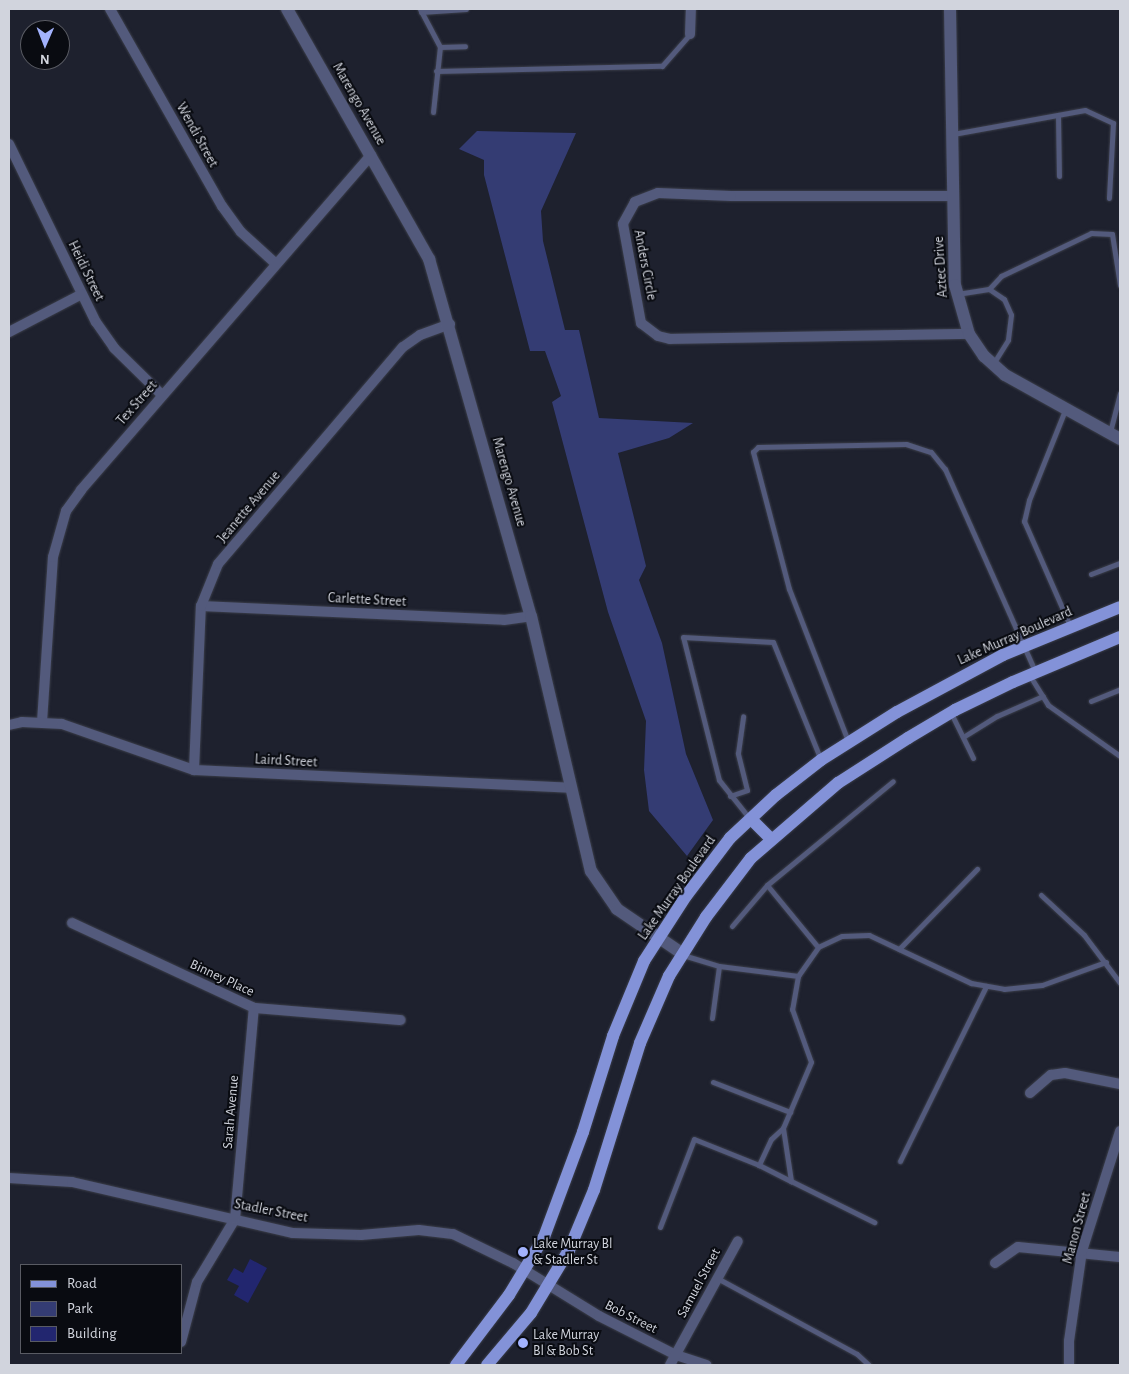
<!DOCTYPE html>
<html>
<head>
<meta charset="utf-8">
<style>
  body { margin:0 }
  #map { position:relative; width:1129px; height:1374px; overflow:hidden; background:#1e212e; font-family:"Alegreya Sans",sans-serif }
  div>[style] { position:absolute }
  .green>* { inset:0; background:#343c73 }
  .building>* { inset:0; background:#22266f }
  .roads { filter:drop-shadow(0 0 1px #3b3e4a) drop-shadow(0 0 1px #3b3e4a) }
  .service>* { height:5px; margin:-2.5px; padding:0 2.5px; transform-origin:2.5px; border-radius:2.5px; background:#535a7c }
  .minor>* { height:10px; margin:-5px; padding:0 5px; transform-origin:5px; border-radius:5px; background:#535a7c }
  .tertiary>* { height:12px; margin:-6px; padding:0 6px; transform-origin:6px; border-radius:6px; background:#535a7c }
  .primary>* { height:12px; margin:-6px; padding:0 6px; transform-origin:6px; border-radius:6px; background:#8392d8 }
  .dots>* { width:14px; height:14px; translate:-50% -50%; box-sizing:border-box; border:2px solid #090b11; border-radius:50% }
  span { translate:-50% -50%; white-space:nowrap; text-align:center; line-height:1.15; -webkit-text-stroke:4px #090b11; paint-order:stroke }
  .street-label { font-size:14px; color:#d1d4dd }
  .poi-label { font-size:14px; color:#d1d4dd }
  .left { translate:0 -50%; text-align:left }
  .frame { position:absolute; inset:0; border:10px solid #d1d4dd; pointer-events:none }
  .legend { position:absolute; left:20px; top:1264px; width:162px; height:90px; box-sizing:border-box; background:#090b11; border:1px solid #595b63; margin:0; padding:6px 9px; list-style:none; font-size:15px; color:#d1d4dd }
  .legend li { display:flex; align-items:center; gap:10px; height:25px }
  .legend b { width:25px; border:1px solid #595b63 }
  .north { position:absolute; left:20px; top:20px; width:50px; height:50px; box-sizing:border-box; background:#090b11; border:1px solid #595b63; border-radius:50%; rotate:181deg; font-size:14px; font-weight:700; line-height:20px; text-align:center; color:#d1d4dd }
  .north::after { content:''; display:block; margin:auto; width:18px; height:22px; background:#a2b2fd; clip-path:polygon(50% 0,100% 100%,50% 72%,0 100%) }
</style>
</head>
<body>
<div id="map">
  <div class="green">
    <i style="clip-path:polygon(477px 131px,576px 133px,541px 211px,543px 241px,565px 330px,579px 330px,599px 418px,693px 423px,669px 438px,618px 453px,646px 566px,639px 580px,662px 643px,686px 754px,713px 820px,687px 856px,649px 811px,644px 770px,646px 721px,608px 612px,552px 402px,561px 396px,545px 351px,530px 351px,484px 175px,484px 160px,459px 149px)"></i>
  </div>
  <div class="building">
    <i style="clip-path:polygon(250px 1259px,267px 1268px,248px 1303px,234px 1295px,239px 1286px,227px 1280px,234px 1268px,243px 1273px)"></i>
  </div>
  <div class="roads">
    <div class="service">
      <i style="left:420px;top:9px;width:43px;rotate:62.2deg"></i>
      <i style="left:440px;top:47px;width:25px;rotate:-2deg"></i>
      <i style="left:421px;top:12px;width:45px;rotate:-3.8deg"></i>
      <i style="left:436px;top:71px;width:226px;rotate:-1.3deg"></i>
      <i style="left:662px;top:66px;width:43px;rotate:-48.8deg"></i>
      <i style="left:433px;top:112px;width:65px;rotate:-83.9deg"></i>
      <i style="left:1058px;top:115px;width:61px;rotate:89.1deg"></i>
      <i style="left:953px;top:134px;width:134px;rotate:-10.3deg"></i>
      <i style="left:1085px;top:110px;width:31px;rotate:25deg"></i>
      <i style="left:1113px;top:123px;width:75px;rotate:93.1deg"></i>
      <i style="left:989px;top:289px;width:18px;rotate:34deg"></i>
      <i style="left:1004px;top:299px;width:17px;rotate:66deg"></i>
      <i style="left:1011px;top:315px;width:25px;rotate:97deg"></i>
      <i style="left:1008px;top:340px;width:28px;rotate:122deg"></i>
      <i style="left:957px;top:294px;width:32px;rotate:-9deg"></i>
      <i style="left:989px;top:289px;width:18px;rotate:-47deg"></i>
      <i style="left:1001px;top:276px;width:100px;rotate:-25.5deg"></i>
      <i style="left:1091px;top:233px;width:21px;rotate:3deg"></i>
      <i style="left:1112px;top:234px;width:52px;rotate:81.1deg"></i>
      <i style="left:1065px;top:410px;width:97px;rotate:111.8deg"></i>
      <i style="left:1029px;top:500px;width:22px;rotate:103deg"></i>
      <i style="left:1024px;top:521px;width:115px;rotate:66.3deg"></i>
      <i style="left:1110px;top:432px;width:40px;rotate:-75.6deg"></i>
      <i style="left:1091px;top:574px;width:31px;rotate:-21deg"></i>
      <i style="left:1030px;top:676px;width:34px;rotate:58deg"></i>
      <i style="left:1048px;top:705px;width:88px;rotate:35.3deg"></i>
      <i style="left:1091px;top:701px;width:31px;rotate:-22deg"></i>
      <i style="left:951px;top:713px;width:50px;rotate:63.9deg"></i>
      <i style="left:963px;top:737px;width:40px;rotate:-32deg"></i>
      <i style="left:997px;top:716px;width:50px;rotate:-23.5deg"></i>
      <i style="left:848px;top:741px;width:163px;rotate:-111.2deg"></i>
      <i style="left:789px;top:589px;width:142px;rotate:-104.7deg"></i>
      <i style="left:753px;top:452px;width:7px;rotate:-45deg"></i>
      <i style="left:758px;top:447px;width:148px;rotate:-1.2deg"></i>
      <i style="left:906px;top:444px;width:26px;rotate:18deg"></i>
      <i style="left:931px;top:452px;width:22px;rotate:51deg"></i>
      <i style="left:945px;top:469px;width:221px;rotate:66deg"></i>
      <i style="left:730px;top:796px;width:18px;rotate:-19deg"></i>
      <i style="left:747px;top:790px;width:38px;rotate:-104deg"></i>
      <i style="left:738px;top:753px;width:37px;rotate:-82deg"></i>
      <i style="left:750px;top:819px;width:50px;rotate:-128.5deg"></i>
      <i style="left:719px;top:780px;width:147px;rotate:-104.1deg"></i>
      <i style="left:683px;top:637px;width:90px;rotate:3.2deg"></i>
      <i style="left:773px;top:642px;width:127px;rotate:67.9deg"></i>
      <i style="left:767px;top:885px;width:80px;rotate:50.6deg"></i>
      <i style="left:1041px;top:895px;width:59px;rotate:42.9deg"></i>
      <i style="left:1084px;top:935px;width:60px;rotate:53.1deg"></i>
      <i style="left:732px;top:926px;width:54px;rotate:-49.5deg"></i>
      <i style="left:767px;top:885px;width:163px;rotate:-39.5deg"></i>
      <i style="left:899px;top:949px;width:112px;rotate:-45.7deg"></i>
      <i style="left:683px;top:955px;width:38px;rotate:17deg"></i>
      <i style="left:719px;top:966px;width:80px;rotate:7.2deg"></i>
      <i style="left:798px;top:976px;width:35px;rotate:-55deg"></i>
      <i style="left:818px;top:947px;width:26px;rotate:-25deg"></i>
      <i style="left:842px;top:936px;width:27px;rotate:-2deg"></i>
      <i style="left:869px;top:935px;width:113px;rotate:25.2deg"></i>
      <i style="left:971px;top:983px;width:34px;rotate:10deg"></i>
      <i style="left:1004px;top:989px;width:38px;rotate:-6deg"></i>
      <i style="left:1042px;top:985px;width:68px;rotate:-19.8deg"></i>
      <i style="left:798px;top:976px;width:34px;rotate:100deg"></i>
      <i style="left:792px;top:1009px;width:56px;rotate:70.3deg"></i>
      <i style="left:811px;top:1062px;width:72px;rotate:113deg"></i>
      <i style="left:783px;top:1128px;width:54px;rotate:81.4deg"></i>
      <i style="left:791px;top:1181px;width:93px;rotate:26.3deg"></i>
      <i style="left:712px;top:1018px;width:52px;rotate:-82.3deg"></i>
      <i style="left:713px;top:1082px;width:83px;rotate:21.3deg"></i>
      <i style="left:783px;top:1128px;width:16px;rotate:137deg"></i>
      <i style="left:771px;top:1139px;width:29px;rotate:115deg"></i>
      <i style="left:759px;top:1165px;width:36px;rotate:27deg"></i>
      <i style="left:900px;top:1161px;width:195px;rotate:-63.8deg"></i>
      <i style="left:660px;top:1227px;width:94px;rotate:-68.9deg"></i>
      <i style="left:694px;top:1139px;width:70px;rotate:21.8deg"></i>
      <i style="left:717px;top:1278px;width:159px;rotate:28.5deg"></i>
      <i style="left:857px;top:1354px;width:16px;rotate:43deg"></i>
    </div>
    <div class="minor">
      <i style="left:110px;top:9px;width:227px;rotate:60.4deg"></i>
      <i style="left:222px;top:206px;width:32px;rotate:54deg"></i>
      <i style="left:241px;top:232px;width:47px;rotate:42.4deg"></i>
      <i style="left:690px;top:34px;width:25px;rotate:-88deg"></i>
      <i style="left:9px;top:144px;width:198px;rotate:64deg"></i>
      <i style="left:96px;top:322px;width:32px;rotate:55deg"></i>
      <i style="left:114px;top:348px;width:67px;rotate:44.4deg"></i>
      <i style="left:952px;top:196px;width:221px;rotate:180deg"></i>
      <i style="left:731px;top:196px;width:73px;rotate:-177.6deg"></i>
      <i style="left:658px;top:193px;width:25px;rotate:159deg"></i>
      <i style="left:635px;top:202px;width:25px;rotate:119deg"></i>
      <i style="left:623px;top:224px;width:101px;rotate:79.7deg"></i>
      <i style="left:641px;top:323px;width:21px;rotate:37deg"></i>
      <i style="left:658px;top:336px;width:12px;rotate:14deg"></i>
      <i style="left:670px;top:339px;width:299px;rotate:-1deg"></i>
      <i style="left:9px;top:332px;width:82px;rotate:-27.5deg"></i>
      <i style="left:201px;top:606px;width:303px;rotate:2.6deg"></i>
      <i style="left:504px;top:620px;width:27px;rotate:-8deg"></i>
      <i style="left:42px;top:722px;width:165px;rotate:-86.2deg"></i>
      <i style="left:53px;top:557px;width:48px;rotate:-74.2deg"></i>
      <i style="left:66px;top:511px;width:26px;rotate:-54deg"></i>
      <i style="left:81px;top:490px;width:443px;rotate:-49.1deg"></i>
      <i style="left:9px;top:725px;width:13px;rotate:-13deg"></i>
      <i style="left:22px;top:722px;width:40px;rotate:2.9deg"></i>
      <i style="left:62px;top:724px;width:140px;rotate:19.2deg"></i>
      <i style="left:194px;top:770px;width:377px;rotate:2.7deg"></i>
      <i style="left:194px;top:770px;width:164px;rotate:-87.6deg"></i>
      <i style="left:201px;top:606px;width:45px;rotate:-68deg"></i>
      <i style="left:218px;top:564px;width:285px;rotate:-49.6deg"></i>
      <i style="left:403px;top:347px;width:21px;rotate:-35deg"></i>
      <i style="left:420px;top:335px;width:32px;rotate:-20deg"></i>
      <i style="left:72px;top:923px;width:201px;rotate:25deg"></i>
      <i style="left:254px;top:1008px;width:147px;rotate:4.7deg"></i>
      <i style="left:1030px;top:1093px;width:28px;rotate:-41deg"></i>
      <i style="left:1051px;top:1075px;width:14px;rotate:-8deg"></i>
      <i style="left:1065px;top:1073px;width:56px;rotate:11.3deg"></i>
      <i style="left:9px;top:1178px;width:63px;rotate:3.6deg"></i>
      <i style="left:72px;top:1182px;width:227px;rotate:13deg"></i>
      <i style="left:293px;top:1233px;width:68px;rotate:1.7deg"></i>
      <i style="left:361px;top:1235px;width:58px;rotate:-4.9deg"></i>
      <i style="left:419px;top:1230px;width:34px;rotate:7deg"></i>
      <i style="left:453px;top:1234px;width:67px;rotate:25.8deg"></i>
      <i style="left:513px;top:1263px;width:101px;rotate:31.6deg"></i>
      <i style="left:599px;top:1316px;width:86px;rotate:26.9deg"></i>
      <i style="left:676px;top:1355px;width:32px;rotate:18deg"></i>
      <i style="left:995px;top:1263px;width:28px;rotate:-35deg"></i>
      <i style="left:1018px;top:1247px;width:102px;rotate:5.6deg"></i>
      <i style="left:181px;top:1342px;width:62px;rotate:-75.1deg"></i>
      <i style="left:197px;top:1282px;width:74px;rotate:-58.9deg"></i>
      <i style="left:235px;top:1219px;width:212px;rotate:-84.9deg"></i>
      <i style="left:670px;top:1365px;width:141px;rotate:-61.3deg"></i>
      <i style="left:1069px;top:1365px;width:24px;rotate:-90deg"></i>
      <i style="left:1069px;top:1341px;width:91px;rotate:-81.8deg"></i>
      <i style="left:1082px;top:1251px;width:126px;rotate:-72.4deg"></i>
    </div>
    <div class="tertiary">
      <i style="left:287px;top:9px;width:288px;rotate:60.4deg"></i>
      <i style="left:429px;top:259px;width:371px;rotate:74.1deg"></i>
      <i style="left:531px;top:616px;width:262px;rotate:76.8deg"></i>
      <i style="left:591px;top:871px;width:46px;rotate:55.6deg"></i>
      <i style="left:617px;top:909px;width:80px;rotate:34.3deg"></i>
      <i style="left:950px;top:9px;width:276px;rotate:89deg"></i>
      <i style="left:955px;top:285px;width:51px;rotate:74.1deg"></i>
      <i style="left:969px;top:334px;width:27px;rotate:56deg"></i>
      <i style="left:984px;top:356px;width:28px;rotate:42deg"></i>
      <i style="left:1005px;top:375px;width:132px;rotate:29.1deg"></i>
    </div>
    <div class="primary">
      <i style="left:751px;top:819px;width:28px;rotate:45deg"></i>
      <i style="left:456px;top:1365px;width:88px;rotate:-52.9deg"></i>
      <i style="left:509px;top:1295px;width:68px;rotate:-58.9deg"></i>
      <i style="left:544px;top:1237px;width:112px;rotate:-69.6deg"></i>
      <i style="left:583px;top:1132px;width:101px;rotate:-72.6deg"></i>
      <i style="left:613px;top:1036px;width:81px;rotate:-67.5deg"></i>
      <i style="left:644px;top:961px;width:77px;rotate:-57.1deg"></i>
      <i style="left:686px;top:896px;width:73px;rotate:-52.8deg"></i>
      <i style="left:730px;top:838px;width:63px;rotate:-43.1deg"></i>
      <i style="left:776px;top:795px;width:57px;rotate:-37.9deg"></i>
      <i style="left:821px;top:760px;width:90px;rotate:-32.3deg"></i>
      <i style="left:897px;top:712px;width:120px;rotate:-28.3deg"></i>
      <i style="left:1003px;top:655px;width:126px;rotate:-22.3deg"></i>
      <i style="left:487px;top:1365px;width:68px;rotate:-49.8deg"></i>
      <i style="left:531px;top:1313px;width:74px;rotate:-58.9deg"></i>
      <i style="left:569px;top:1250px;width:65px;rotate:-67.4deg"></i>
      <i style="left:594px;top:1190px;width:154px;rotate:-72.6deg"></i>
      <i style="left:640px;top:1043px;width:73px;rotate:-66.6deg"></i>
      <i style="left:669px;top:976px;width:70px;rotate:-57.9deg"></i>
      <i style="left:706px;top:917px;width:74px;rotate:-52.7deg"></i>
      <i style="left:751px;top:858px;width:115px;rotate:-40.8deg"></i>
      <i style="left:838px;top:783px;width:83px;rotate:-32.7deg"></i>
      <i style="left:908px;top:738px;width:55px;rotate:-30.8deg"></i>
      <i style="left:955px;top:710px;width:64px;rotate:-25.8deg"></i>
      <i style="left:1013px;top:682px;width:116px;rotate:-22.8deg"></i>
    </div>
  </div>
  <div class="dots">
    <i style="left:523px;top:1252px;background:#a2b2fd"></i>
    <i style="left:523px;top:1343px;background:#a2b2fd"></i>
  </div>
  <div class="street-label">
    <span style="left:359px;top:104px;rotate:60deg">Marengo Avenue</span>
    <span style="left:197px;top:135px;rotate:61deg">Wendi Street</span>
    <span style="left:645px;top:265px;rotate:79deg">Anders Circle</span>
    <span style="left:941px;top:267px;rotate:-94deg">Aztec Drive</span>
    <span style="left:86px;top:271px;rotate:64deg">Heidi Street</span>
    <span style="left:137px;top:403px;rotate:-49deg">Tex Street</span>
    <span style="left:509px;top:482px;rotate:74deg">Marengo Avenue</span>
    <span style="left:249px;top:507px;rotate:-50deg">Jeanette Avenue</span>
    <span style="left:367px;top:600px;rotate:3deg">Carlette Street</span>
    <span style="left:1015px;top:636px;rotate:-24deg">Lake Murray Boulevard</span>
    <span style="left:286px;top:761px;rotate:3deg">Laird Street</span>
    <span style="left:677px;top:888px;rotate:-55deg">Lake Murray Boulevard</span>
    <span style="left:222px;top:978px;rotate:25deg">Binney Place</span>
    <span style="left:231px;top:1112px;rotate:-85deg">Sarah Avenue</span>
    <span style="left:271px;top:1211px;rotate:11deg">Stadler Street</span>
    <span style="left:1077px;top:1228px;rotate:-75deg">Manon Street</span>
    <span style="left:699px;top:1283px;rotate:-62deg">Samuel Street</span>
    <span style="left:631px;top:1317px;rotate:27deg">Bob Street</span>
  </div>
  <div class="poi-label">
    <span class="left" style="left:533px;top:1252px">Lake Murray Bl<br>&amp; Stadler St</span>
    <span class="left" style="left:533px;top:1343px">Lake Murray<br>Bl &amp; Bob St</span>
  </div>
  <div class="frame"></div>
  <ul class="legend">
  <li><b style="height:6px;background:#8392d8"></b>Road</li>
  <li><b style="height:14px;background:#343c73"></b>Park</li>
  <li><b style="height:14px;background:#22266f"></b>Building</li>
  </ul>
  <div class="north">N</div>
</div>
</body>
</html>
